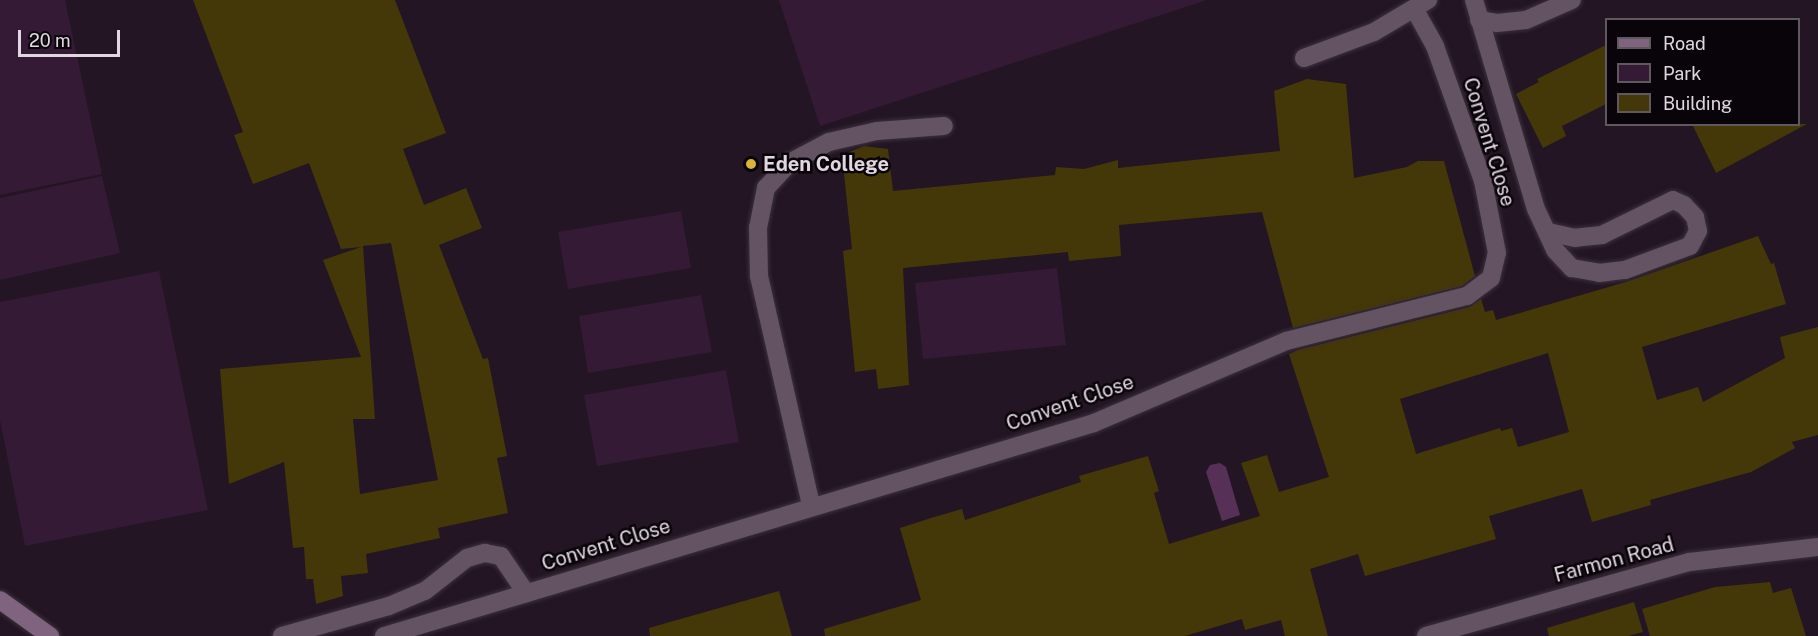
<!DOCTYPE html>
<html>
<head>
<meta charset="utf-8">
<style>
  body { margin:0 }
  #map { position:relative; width:1818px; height:636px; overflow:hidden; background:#231523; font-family:"Public Sans",sans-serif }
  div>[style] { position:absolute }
  .green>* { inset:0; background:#351a35 }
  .water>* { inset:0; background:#563057 }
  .building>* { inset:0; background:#453808 }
  .roads { filter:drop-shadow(0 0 2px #3b313b) drop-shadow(0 0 2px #3b313b) }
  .lane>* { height:18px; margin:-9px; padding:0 9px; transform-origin:9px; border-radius:9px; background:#645363 }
  .street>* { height:18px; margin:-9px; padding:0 9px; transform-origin:9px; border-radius:9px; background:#645363 }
  .secondary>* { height:18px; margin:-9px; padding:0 9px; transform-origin:9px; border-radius:9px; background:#80647f }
  .dots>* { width:16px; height:16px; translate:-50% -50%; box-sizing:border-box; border:3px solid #090409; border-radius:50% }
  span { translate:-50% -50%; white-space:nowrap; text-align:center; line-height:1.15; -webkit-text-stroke:5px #090409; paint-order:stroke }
  .street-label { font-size:20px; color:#e1d7e1 }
  .poi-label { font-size:20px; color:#e1d7e1; font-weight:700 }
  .left { translate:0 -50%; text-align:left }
  .legend { position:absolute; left:1605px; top:18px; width:195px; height:108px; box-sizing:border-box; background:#090409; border:2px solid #5f585f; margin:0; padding:8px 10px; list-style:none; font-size:18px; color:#e1d7e1 }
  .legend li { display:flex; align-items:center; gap:12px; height:30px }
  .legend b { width:30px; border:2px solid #5f585f }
  .scale { position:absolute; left:18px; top:30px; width:102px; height:27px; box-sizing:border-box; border:3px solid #e1d7e1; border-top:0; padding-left:8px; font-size:18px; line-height:21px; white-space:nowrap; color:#e1d7e1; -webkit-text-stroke:4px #090409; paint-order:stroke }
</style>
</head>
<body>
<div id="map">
  <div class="green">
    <i style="clip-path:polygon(0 0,65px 0,102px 174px,0 195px)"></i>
    <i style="clip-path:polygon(779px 0,1207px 0,820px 126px)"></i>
    <i style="clip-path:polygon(102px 176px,120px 253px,0 280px,0 198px)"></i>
    <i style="clip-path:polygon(681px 211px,691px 268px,568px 289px,558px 232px)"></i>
    <i style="clip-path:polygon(1057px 268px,1066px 345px,923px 359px,915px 283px)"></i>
    <i style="clip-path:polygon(159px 271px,208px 510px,25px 546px,0 420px,0 302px)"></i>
    <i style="clip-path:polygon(701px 295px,712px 352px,588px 373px,579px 316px)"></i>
    <i style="clip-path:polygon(726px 370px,739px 442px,597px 466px,584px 395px)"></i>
  </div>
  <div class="water">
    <i style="clip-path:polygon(1220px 463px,1226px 467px,1240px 515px,1222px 521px,1206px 472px,1210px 465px)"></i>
  </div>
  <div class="building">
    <i style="clip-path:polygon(evenodd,193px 0,395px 0,446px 133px,403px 149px,424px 205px,466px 188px,482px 228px,439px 245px,483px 359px,488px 358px,507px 456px,497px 458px,508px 513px,438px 528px,440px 538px,366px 554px,368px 573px,341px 576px,343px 596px,316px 604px,313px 579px,306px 579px,304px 547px,293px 548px,284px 462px,229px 484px,220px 369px,361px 357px,323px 260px,361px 247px,341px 249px,309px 163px,253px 184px,234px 135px,243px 132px,193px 0,391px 243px,438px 480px,360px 494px,353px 419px,375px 419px,363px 246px,391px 243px)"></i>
    <i style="clip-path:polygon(1606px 45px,1606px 104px,1562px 126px,1566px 136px,1543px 148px,1516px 94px,1539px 82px,1537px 79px)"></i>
    <i style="clip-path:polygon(1307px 79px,1346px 84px,1354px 178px,1407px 167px,1418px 161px,1444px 161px,1475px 276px,1462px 286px,1293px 328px,1262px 212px,1119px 225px,1121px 256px,1069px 261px,1068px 252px,903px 268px,909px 385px,878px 389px,876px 369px,855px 372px,843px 251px,852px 249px,842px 155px,864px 146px,888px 149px,893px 191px,1055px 175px,1056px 167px,1084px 169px,1118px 160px,1118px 168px,1280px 151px,1274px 91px)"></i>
    <i style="clip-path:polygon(1692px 124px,1807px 124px,1716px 173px)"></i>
    <i style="clip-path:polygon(evenodd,1758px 236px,1771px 264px,1774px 263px,1786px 304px,1642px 347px,1657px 400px,1698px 387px,1703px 402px,1785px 358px,1780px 337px,1818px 327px,1818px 435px,1792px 442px,1795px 448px,1751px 472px,1650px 500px,1651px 505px,1592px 522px,1582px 489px,1489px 516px,1496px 539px,1365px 576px,1358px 554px,1310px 569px,1328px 636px,1285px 636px,1281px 620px,1245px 630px,1242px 619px,1185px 636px,825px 636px,824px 629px,921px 600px,900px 528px,931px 518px,962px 509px,965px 520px,1081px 482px,1079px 476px,1148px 456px,1159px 491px,1154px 493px,1169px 544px,1260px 516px,1241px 463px,1267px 455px,1279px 492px,1329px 477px,1289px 354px,1298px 350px,1470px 307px,1481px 299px,1485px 312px,1493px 310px,1496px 320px,1629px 281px,1758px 236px,1548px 353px,1569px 432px,1518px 447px,1512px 428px,1501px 431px,1500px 428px,1416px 454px,1400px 399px,1548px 353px)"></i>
    <i style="clip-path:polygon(1770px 582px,1773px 593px,1791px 588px,1806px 636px,1650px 636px,1642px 609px,1715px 587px)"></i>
    <i style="clip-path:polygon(779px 591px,792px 636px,650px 636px,649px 628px)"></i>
    <i style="clip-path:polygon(1634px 602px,1643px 632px,1628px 636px,1549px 636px,1547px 628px)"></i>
  </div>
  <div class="roads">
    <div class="lane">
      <i style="left:1474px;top:0;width:218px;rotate:73.5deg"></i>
      <i style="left:1536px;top:209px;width:45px;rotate:65.1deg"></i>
      <i style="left:1555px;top:250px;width:25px;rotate:47deg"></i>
      <i style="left:1572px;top:268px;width:27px;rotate:10deg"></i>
      <i style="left:1599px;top:273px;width:26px;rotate:-7deg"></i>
      <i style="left:1625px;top:270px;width:69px;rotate:-20.3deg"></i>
      <i style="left:1690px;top:246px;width:17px;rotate:-62deg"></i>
      <i style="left:1698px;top:231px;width:14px;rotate:-102deg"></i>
      <i style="left:1695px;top:217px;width:16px;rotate:-133deg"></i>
      <i style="left:1684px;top:205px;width:12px;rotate:-156deg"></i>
      <i style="left:1673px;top:200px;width:79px;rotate:153.8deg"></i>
      <i style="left:1602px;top:235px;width:27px;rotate:174deg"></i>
      <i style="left:1575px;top:238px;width:27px;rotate:-167deg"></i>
      <i style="left:1479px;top:20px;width:18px;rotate:9deg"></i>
      <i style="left:1497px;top:23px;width:29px;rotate:-6deg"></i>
      <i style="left:1526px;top:20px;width:50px;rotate:-23.5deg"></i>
      <i style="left:1304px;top:58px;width:75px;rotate:-20.4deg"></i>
      <i style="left:1374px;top:32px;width:63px;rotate:-30.7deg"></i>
      <i style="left:811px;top:505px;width:235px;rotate:-102.8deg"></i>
      <i style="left:759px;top:276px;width:48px;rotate:-91.2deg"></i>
      <i style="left:758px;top:228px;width:41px;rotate:-78.7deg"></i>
      <i style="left:766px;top:188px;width:34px;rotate:-47deg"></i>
      <i style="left:789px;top:163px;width:45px;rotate:-27.7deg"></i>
      <i style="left:829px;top:142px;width:49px;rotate:-12.9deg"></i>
      <i style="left:877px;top:131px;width:67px;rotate:-4.3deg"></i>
      <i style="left:282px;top:636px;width:111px;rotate:-15.7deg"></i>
      <i style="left:389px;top:606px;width:39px;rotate:-23deg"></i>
      <i style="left:425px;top:591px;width:53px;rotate:-38.2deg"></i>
      <i style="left:467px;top:558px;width:19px;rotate:-16deg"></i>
      <i style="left:485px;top:553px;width:16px;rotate:11deg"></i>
      <i style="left:501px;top:556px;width:45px;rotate:56deg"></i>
      <i style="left:384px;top:636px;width:741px;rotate:-16.7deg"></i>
      <i style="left:1094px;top:423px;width:209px;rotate:-23.1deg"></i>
      <i style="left:1286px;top:341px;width:187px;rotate:-14deg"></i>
      <i style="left:1467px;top:296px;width:30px;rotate:-37deg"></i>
      <i style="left:1491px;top:278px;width:26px;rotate:-77deg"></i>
      <i style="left:1497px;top:253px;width:73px;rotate:-101deg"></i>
      <i style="left:1483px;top:181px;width:143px;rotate:-109.6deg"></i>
      <i style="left:1435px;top:46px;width:41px;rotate:-119.1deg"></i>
    </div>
    <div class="street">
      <i style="left:1426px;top:636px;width:274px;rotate:-15.7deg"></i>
      <i style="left:1690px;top:562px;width:129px;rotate:-6.7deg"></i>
    </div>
    <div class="secondary">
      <i style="left:0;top:600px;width:62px;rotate:35.8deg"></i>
    </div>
  </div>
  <div class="dots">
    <i style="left:751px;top:164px;background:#d8b434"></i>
  </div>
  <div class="street-label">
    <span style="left:1489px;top:142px;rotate:73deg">Convent Close</span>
    <span style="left:1070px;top:403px;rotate:-19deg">Convent Close</span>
    <span style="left:606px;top:545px;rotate:-17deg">Convent Close</span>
    <span style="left:1614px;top:560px;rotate:-15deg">Farmon Road</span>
  </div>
  <div class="poi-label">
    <span class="left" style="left:763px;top:164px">Eden College</span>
  </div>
  <ul class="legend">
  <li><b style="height:8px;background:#80647f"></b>Road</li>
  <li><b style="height:16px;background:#351a35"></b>Park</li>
  <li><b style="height:16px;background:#453808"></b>Building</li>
  </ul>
  <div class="scale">20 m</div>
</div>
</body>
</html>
